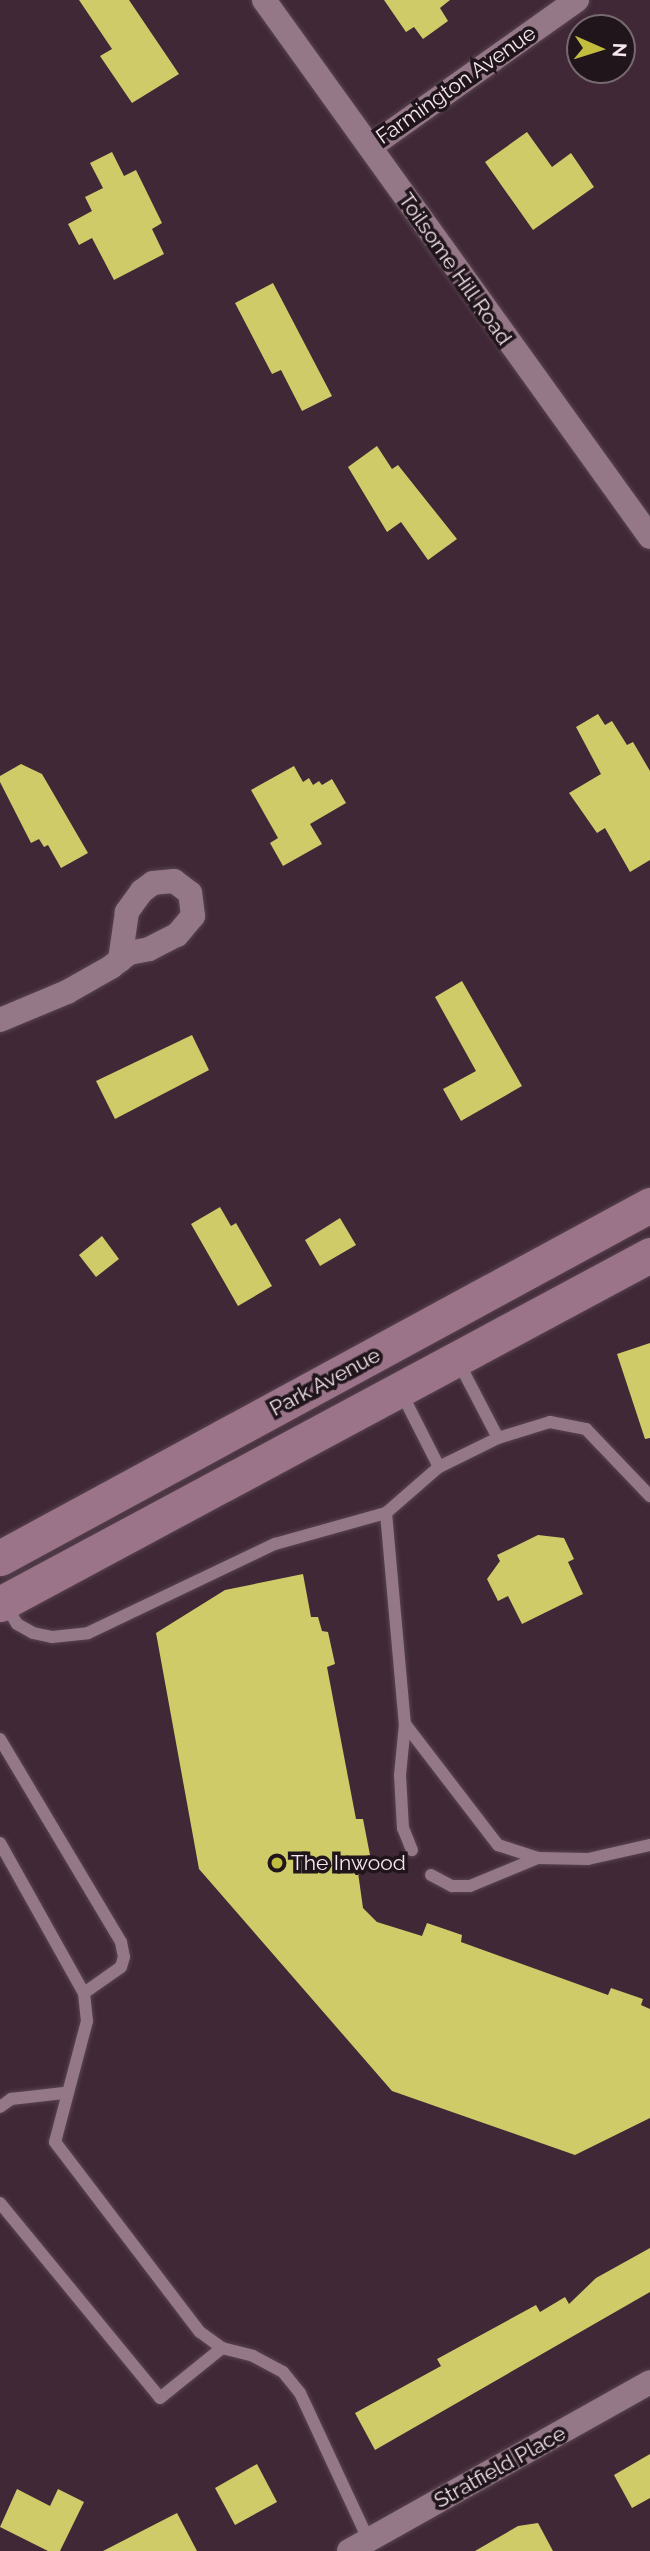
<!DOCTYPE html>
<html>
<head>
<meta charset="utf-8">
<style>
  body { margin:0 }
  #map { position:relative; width:650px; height:2551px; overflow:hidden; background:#402836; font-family:Raleway,sans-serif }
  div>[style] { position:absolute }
  .building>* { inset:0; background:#cfcb69 }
  .roads { filter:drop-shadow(0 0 2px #584450) drop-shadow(0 0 2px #584450) }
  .lane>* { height:12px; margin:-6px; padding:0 6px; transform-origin:6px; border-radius:6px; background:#957888 }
  .street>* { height:24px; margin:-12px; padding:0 12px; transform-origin:12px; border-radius:12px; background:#957888 }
  .secondary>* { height:35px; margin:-17.5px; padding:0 17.5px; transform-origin:17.5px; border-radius:17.5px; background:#9b748a }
  .dots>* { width:19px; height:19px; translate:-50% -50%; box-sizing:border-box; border:4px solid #20151b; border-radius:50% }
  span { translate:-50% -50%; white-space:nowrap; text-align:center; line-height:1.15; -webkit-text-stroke:7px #20151b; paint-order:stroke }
  .street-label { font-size:21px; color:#f6e6ee }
  .poi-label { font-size:21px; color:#f6e6ee }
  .left { translate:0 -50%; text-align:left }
  .north { position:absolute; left:566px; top:14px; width:70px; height:70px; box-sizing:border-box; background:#20151b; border:2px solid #76696f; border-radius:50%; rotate:93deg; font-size:19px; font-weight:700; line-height:28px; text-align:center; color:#f6e6ee }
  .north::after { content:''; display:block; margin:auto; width:24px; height:32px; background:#c3bd3f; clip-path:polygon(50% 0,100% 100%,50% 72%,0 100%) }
</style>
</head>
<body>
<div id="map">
  <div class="building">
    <i style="clip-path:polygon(79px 0,129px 0,179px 74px,132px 103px,100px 56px,112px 49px)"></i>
    <i style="clip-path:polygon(384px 0,450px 0,440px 8px,448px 21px,423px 39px,414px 27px,406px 32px)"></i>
    <i style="clip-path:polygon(527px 132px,552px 167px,571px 153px,594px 187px,533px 230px,485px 162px)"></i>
    <i style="clip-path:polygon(112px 152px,124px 176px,136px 170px,162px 223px,152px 229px,164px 254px,114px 280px,92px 238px,79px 245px,68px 224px,92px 211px,85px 197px,103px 188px,90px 163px)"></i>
    <i style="clip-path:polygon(273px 283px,332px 396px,302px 411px,281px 370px,272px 374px,235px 303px)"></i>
    <i style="clip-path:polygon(377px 446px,392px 469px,398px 465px,457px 539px,428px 560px,401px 522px,387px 532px,348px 467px)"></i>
    <i style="clip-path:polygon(598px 714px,605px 725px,612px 721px,627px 745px,633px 742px,650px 771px,650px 860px,630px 872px,605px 828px,597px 833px,569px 793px,601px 774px,576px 727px)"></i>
    <i style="clip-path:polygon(21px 764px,42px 774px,88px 853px,61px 868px,48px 845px,44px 847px,39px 839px,31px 843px,0 782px,0 776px)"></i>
    <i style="clip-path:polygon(294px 766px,303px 782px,309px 778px,313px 785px,319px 781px,322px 785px,332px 779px,346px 803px,310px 824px,322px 844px,283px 866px,270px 843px,278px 838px,251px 790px)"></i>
    <i style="clip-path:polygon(462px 981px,522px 1086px,461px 1121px,443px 1089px,476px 1071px,435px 997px)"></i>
    <i style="clip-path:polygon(192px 1035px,209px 1070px,115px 1119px,96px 1081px)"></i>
    <i style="clip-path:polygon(220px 1207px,231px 1226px,236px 1223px,272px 1286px,238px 1306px,191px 1224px)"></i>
    <i style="clip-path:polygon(340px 1218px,356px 1245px,320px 1266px,305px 1240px)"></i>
    <i style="clip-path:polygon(102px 1236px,119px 1259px,96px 1277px,79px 1255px)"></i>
    <i style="clip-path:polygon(650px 1343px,650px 1438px,645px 1439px,617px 1354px)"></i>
    <i style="clip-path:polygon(538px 1535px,564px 1538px,574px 1559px,568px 1562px,583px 1594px,522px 1624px,508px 1596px,498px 1601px,487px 1579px,500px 1561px,497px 1555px)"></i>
    <i style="clip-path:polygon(303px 1574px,311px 1617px,318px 1617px,322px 1631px,328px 1632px,335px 1664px,327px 1667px,356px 1819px,363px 1819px,370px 1855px,356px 1858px,363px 1908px,377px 1922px,422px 1936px,427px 1923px,462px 1935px,461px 1942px,608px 1995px,611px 1988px,643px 1999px,641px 2005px,650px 2009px,650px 2118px,575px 2155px,392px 2091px,199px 1869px,156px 1633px,225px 1590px)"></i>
    <i style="clip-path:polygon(650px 2248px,650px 2292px,375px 2450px,355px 2413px,441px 2366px,437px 2359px,536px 2305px,540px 2312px,565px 2297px,569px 2304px,596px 2278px)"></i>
    <i style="clip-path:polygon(650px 2454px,650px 2498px,632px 2508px,614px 2475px)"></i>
    <i style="clip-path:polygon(257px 2464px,277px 2502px,235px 2525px,215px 2488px)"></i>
    <i style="clip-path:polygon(17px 2489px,50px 2506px,58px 2489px,84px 2502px,60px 2551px,48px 2551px,0 2527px)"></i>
    <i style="clip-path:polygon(177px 2513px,197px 2551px,103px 2551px)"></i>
    <i style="clip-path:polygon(538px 2523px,553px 2551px,475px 2551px,518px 2526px)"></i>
  </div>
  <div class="roads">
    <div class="lane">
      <i style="left:401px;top:1392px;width:84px;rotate:63.1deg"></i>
      <i style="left:439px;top:1467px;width:66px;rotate:-26.2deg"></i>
      <i style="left:498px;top:1438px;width:87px;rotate:-117.5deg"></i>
      <i style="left:498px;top:1438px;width:54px;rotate:-17.1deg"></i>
      <i style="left:550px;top:1422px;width:37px;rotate:11deg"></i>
      <i style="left:586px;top:1429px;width:93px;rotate:46.3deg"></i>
      <i style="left:386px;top:1513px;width:212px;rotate:84.9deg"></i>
      <i style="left:405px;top:1724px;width:153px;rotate:52.5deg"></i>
      <i style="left:498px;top:1845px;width:42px;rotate:18deg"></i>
      <i style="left:538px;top:1858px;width:50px;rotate:1.1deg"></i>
      <i style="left:588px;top:1859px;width:64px;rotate:-12.7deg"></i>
      <i style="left:5px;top:1604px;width:23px;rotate:59deg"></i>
      <i style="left:17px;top:1624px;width:18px;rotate:29deg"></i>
      <i style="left:33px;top:1633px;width:19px;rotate:12deg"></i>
      <i style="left:52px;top:1637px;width:36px;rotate:-6deg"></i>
      <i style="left:88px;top:1633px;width:207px;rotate:-25.5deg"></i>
      <i style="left:275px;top:1544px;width:115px;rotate:-15.6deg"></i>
      <i style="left:386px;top:1513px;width:70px;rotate:-41deg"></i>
      <i style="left:405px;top:1724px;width:51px;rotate:95.6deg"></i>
      <i style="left:400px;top:1775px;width:53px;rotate:86.8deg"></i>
      <i style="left:403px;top:1828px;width:24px;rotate:68deg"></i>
      <i style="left:0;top:1739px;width:236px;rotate:59.2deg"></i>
      <i style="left:121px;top:1942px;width:15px;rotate:79deg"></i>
      <i style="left:124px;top:1957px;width:10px;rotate:107deg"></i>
      <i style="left:121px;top:1967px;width:45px;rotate:144.9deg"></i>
      <i style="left:0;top:1843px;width:172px;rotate:60.8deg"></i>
      <i style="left:84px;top:1993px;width:28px;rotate:84deg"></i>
      <i style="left:87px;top:2021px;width:125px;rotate:104.8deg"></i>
      <i style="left:55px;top:2142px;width:239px;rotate:52.7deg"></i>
      <i style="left:200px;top:2332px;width:27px;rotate:36deg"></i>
      <i style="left:222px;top:2348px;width:32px;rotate:14deg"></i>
      <i style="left:253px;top:2356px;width:34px;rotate:28deg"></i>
      <i style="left:283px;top:2372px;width:27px;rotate:51deg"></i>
      <i style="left:300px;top:2393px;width:163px;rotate:65deg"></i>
      <i style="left:431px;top:1875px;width:24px;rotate:28deg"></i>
      <i style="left:452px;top:1886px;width:18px"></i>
      <i style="left:470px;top:1886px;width:74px;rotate:-22.4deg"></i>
      <i style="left:0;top:2107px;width:14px;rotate:-36deg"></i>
      <i style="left:11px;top:2099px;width:53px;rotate:-6.5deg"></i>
      <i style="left:0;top:2203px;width:252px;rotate:50.6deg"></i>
      <i style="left:160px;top:2398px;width:80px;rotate:-38.9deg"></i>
    </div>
    <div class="street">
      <i style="left:264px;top:0;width:661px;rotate:54.29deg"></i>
      <i style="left:370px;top:147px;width:254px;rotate:-35.4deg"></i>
      <i style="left:0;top:1020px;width:73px;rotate:-22.7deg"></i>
      <i style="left:67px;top:992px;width:51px;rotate:-29.6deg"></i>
      <i style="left:111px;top:967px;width:23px;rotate:-38deg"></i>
      <i style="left:129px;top:953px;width:20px;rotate:-11deg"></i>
      <i style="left:149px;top:949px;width:31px;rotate:-27deg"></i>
      <i style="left:177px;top:935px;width:25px;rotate:-50deg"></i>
      <i style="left:193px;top:916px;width:23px;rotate:-97deg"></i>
      <i style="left:190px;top:893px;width:20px;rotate:-143deg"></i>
      <i style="left:174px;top:881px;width:21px;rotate:175deg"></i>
      <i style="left:153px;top:883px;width:14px;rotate:144deg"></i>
      <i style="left:142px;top:891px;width:26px;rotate:126deg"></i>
      <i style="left:127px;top:912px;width:49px;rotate:98.3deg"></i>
      <i style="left:349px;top:2551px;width:345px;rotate:-29.3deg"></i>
    </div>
    <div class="secondary">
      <i style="left:0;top:1558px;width:740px;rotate:-28.51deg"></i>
      <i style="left:0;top:1604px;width:738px;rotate:-28.23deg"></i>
    </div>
  </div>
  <div class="dots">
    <i style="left:277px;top:1863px;background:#c3bd3f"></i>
  </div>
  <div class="street-label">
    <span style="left:456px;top:85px;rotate:-35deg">Farmington Avenue</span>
    <span style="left:455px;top:269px;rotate:55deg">Toilsome Hill Road</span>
    <span style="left:325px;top:1382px;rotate:-28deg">Park Avenue</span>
    <span style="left:500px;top:2467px;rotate:-29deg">Stratfield Place</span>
  </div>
  <div class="poi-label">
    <span class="left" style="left:291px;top:1863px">The Inwood</span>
  </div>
  <div class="north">N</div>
</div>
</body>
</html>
